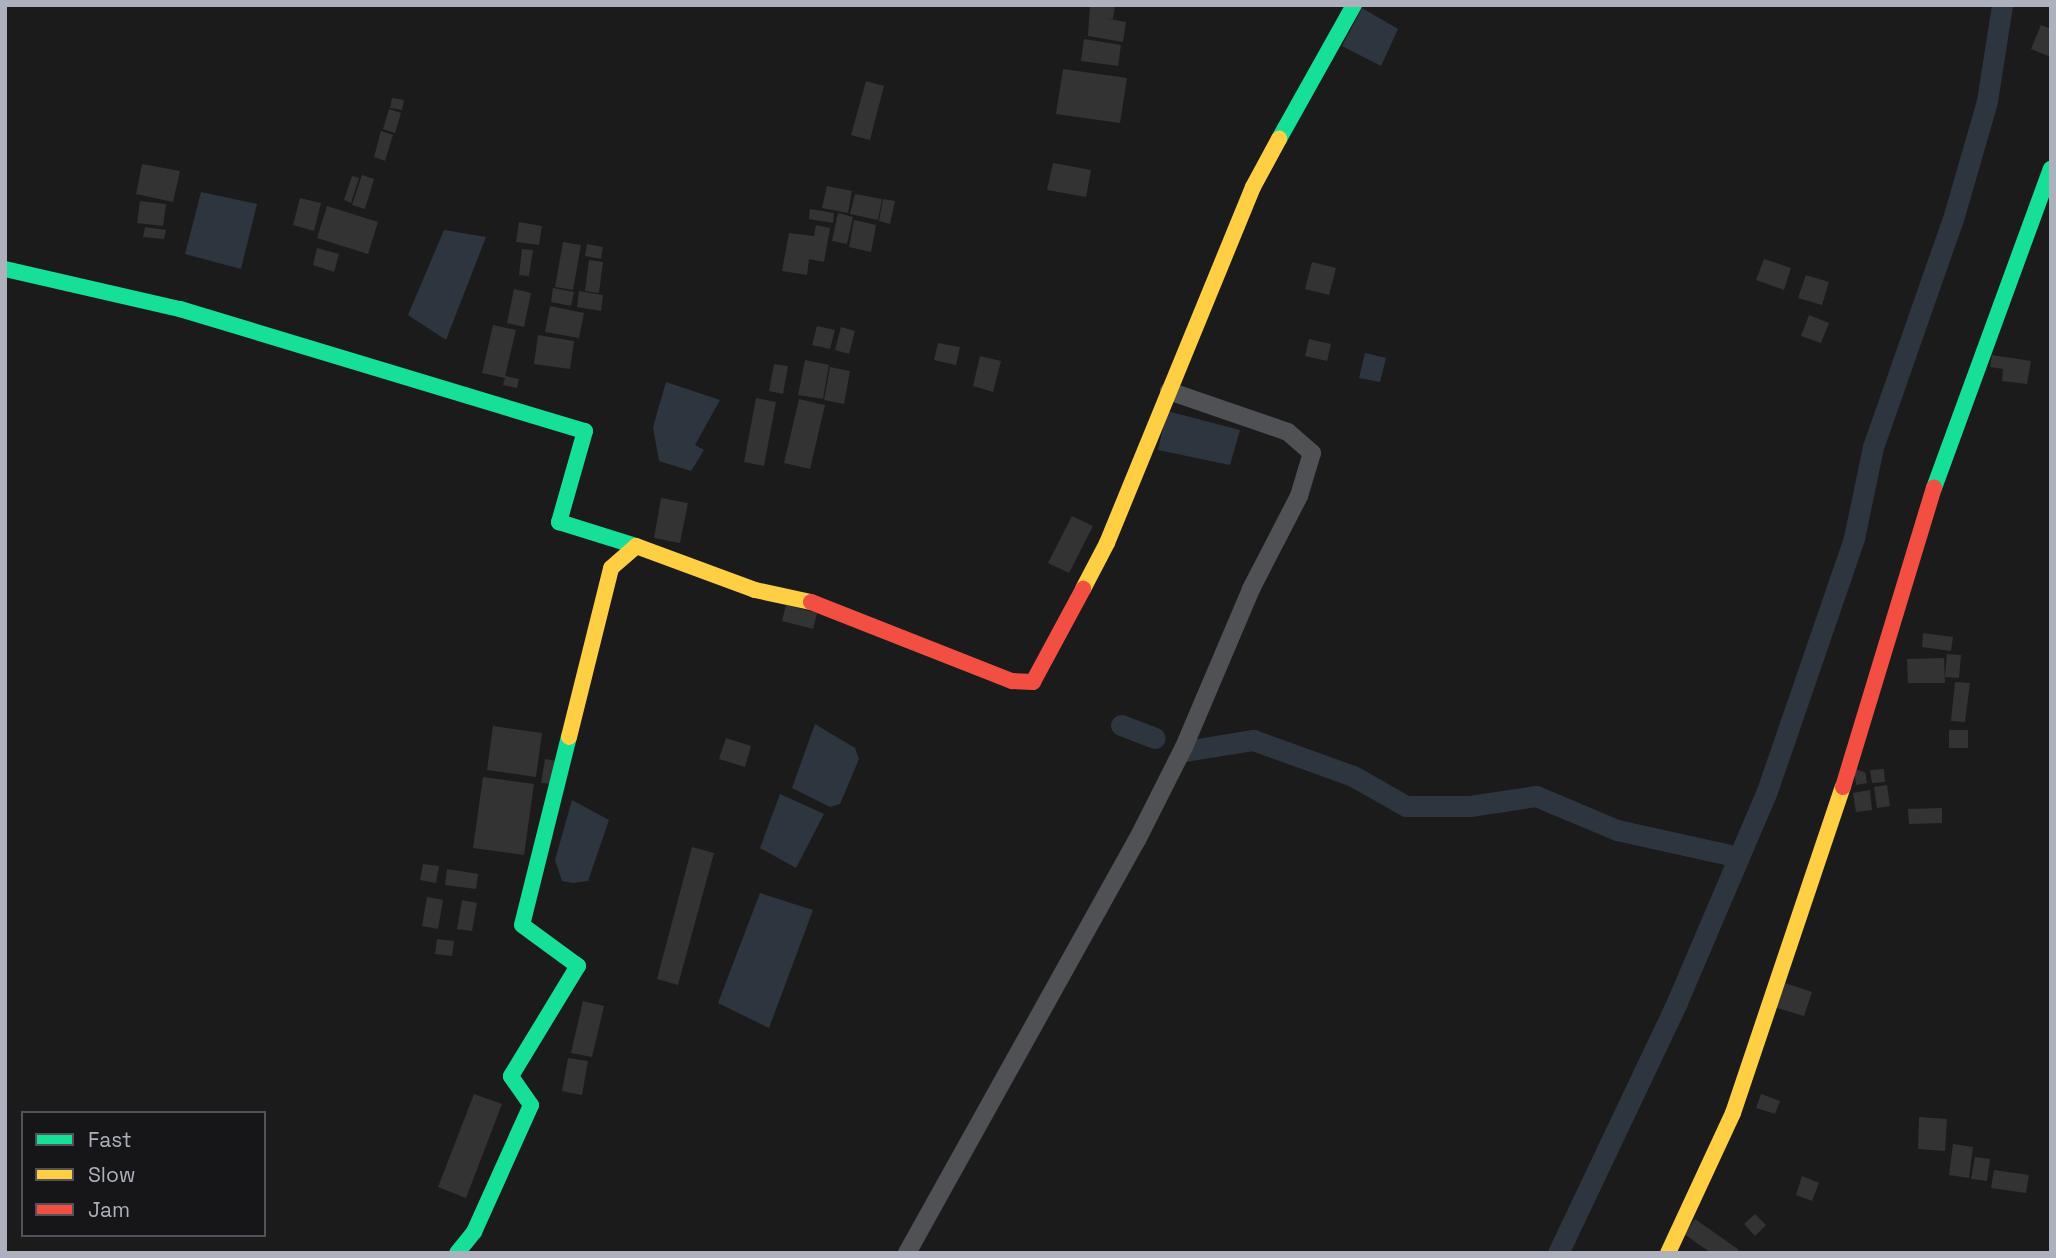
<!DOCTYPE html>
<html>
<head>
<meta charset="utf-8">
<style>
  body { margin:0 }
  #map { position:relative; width:2056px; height:1258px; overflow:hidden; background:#1b1b1c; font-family:"Space Grotesk",sans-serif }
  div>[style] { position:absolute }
  .water>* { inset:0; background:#2d363f }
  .canal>* { height:21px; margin:-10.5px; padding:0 10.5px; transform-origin:10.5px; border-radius:10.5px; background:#2d363f }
  .building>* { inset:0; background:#333334 }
  .street>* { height:18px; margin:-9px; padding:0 9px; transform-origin:9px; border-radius:9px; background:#4f5155 }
  .fast>* { height:16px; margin:-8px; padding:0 8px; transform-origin:8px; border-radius:8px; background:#16e098 }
  .slow>* { height:16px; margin:-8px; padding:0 8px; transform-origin:8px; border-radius:8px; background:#ffcf43 }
  .jam>* { height:16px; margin:-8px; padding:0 8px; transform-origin:8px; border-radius:8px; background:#f24e42 }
  span { translate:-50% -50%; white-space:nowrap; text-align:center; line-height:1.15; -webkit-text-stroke:6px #161518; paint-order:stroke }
  .frame { position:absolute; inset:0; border:7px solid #acb1bd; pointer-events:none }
  .legend { position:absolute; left:21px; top:1111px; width:245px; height:126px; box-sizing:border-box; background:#161518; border:2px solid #52535a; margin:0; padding:9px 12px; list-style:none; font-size:21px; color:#acb1bd }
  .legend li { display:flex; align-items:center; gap:14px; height:35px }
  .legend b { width:35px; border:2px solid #52535a }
</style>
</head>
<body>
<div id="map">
  <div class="water">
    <i style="clip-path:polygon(1362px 8px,1398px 29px,1381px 66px,1342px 46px)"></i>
    <i style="clip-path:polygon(201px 192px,257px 204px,241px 269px,185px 254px)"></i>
    <i style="clip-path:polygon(444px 230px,486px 237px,446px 340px,408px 315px)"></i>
    <i style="clip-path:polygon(1365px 353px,1386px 358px,1380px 382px,1359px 378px)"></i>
    <i style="clip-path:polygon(666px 382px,720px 400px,695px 445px,704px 450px,691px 471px,659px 461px,653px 427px)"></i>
    <i style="clip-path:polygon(1167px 411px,1240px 430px,1230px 465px,1158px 450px)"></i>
    <i style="clip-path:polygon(815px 724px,855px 748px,859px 759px,840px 804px,830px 807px,792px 788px)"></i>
    <i style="clip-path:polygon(780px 794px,824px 814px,796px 868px,760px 848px)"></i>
    <i style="clip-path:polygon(572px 800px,609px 820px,588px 881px,573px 883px,562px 881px,555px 860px)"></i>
    <i style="clip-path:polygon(760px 893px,813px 910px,769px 1028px,718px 1003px)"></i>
  </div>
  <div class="canal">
    <i style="left:1121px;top:725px;width:36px;rotate:21deg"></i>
    <i style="left:1185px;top:751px;width:69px;rotate:-9.2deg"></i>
    <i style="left:1253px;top:740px;width:106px;rotate:19.8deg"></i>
    <i style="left:1353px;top:776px;width:61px;rotate:29.5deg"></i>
    <i style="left:1406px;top:806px;width:64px"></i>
    <i style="left:1470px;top:806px;width:67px;rotate:-8.6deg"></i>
    <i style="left:1536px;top:796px;width:88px;rotate:22.8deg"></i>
    <i style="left:1617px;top:830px;width:125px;rotate:12.5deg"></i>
    <i style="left:1558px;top:1253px;width:278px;rotate:-64.6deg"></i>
    <i style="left:1677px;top:1002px;width:229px;rotate:-66.9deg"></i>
    <i style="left:1767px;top:791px;width:268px;rotate:-71deg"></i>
    <i style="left:1854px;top:538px;width:93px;rotate:-78.2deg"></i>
    <i style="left:1873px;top:447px;width:242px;rotate:-70.7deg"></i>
    <i style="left:1953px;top:219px;width:123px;rotate:-73.9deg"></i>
    <i style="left:1987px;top:101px;width:97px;rotate:-81.1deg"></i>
  </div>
  <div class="building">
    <i style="clip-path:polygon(1090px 5px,1115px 5px,1113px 19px,1104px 18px,1126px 22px,1123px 42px,1088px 36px)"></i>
    <i style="clip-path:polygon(2041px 25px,2051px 29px,2051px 57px,2031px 49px)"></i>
    <i style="clip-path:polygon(1084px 39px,1121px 45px,1118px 66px,1081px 61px)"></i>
    <i style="clip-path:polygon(1063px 69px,1127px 78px,1120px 123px,1056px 114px)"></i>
    <i style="clip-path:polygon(866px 81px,884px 86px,870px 140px,851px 135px)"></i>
    <i style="clip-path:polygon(392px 98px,404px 100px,402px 110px,390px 108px)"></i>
    <i style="clip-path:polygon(389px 109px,401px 113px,395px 133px,383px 129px)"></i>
    <i style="clip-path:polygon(381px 131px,393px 135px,385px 161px,374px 157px)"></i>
    <i style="clip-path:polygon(1053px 163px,1091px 170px,1086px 197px,1047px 190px)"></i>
    <i style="clip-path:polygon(142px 164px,180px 171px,173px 202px,136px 194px)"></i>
    <i style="clip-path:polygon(362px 175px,374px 179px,365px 209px,352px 205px)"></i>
    <i style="clip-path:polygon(352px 176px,359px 178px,351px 203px,344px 200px)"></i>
    <i style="clip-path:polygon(827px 186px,852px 191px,848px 213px,822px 208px)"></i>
    <i style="clip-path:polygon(855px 194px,882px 199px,878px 220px,850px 214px)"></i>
    <i style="clip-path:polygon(300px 198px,321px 203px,314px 231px,293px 225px)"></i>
    <i style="clip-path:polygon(883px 199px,895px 201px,890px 224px,879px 221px)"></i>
    <i style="clip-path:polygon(140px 201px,166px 204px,163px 226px,137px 223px)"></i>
    <i style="clip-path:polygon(327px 206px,378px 222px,368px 254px,317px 238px)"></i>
    <i style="clip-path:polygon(810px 209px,834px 213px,833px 223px,809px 219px)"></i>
    <i style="clip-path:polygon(838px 213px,853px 217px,847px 244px,832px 241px)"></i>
    <i style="clip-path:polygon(854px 220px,876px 225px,871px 252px,849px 247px)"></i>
    <i style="clip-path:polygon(519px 222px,542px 226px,539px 245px,516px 242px)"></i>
    <i style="clip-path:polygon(816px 225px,830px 228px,824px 262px,809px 259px,807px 275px,782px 271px,789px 233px,814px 236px)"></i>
    <i style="clip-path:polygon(145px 227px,166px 230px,164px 239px,143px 237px)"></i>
    <i style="clip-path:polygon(563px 242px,581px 245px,573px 290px,555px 287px)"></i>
    <i style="clip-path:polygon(587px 244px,603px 247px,601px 259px,585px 256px)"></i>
    <i style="clip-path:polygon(317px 248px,339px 254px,334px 272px,313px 265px)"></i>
    <i style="clip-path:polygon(522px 249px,533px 250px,529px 276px,519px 275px)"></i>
    <i style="clip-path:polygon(1764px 259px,1791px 268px,1784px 290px,1756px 280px)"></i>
    <i style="clip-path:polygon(589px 260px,603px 262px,599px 293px,585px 291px)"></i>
    <i style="clip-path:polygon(1312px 262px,1336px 268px,1329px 295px,1305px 289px)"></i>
    <i style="clip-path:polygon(1806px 275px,1829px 282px,1822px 305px,1798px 298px)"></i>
    <i style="clip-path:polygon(553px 288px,574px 292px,571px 306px,551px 302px)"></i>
    <i style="clip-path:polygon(514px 289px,531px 293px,524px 327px,507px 323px)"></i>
    <i style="clip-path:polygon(579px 291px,603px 295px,601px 311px,577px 307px)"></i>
    <i style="clip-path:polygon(550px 306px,584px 313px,579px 338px,545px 332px)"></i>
    <i style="clip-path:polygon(1809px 315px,1829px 323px,1821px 343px,1801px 336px)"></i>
    <i style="clip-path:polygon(493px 325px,516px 330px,505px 376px,519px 379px,517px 388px,503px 385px,505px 378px,482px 373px)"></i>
    <i style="clip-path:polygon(817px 326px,835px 330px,830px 349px,812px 345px)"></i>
    <i style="clip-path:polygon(841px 327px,855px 331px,849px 354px,835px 350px)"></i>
    <i style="clip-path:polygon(538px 335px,574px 341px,570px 369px,534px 364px)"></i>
    <i style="clip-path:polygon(1309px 339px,1331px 344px,1327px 361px,1305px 356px)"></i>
    <i style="clip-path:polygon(938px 343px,960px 347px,956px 365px,934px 360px)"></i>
    <i style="clip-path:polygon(1992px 355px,2031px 361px,2027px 384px,2002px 381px,2003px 369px,1990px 367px)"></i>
    <i style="clip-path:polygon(980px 356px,1001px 361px,993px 392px,973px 386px)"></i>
    <i style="clip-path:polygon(805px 360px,829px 365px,823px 399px,798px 395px)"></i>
    <i style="clip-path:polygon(774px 364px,788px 366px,783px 394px,769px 391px)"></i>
    <i style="clip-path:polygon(830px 367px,850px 371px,844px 404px,824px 400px)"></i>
    <i style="clip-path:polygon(756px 398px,776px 402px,764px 466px,744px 462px)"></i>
    <i style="clip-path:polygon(799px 399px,825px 405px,810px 469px,784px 463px)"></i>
    <i style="clip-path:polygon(661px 498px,688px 503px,680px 543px,654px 538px)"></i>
    <i style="clip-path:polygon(1072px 516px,1093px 526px,1069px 573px,1048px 563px)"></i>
    <i style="clip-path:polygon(786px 605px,817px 613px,813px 629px,782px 621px)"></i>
    <i style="clip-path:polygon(1923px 633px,1953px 637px,1951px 651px,1922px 647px)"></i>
    <i style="clip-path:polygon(1947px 654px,1961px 655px,1959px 678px,1945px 677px)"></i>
    <i style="clip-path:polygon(1944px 658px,1945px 683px,1908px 683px,1907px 659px)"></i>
    <i style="clip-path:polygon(1955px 682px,1970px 683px,1965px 722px,1951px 721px)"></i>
    <i style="clip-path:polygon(493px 726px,542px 733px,536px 777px,487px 770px)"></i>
    <i style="clip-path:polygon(1949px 730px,1968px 730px,1968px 748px,1949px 748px)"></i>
    <i style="clip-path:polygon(726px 738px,751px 746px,745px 767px,719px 759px)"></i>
    <i style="clip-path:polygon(545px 759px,557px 761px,553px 784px,541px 783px)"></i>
    <i style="clip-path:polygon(1854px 769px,1865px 772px,1867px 783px,1856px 785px)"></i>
    <i style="clip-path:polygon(1884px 769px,1885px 782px,1872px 783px,1870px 770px)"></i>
    <i style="clip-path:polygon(483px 777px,534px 784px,524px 855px,473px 848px)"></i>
    <i style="clip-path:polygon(1887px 785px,1890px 806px,1877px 808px,1874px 787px)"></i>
    <i style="clip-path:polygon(1870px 790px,1872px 810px,1856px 812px,1853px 793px)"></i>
    <i style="clip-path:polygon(1942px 808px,1942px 823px,1909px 824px,1908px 809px)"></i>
    <i style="clip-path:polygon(692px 847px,714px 853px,678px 985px,657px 979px)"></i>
    <i style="clip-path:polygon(423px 864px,439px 866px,436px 883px,420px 880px)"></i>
    <i style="clip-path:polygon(447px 869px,478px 874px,476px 889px,445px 885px)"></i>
    <i style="clip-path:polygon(427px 897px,443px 900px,438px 929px,422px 926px)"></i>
    <i style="clip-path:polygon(462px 900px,477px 903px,472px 931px,457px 929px)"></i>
    <i style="clip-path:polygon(437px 939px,454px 941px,452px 956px,435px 954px)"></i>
    <i style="clip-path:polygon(1782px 982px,1812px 992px,1804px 1016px,1774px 1007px)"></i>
    <i style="clip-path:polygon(583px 1001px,604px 1006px,592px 1057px,571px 1053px)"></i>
    <i style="clip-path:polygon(568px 1058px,588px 1061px,582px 1095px,562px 1091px)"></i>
    <i style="clip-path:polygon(474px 1094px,502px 1104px,466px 1198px,438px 1187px)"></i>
    <i style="clip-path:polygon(1761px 1094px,1780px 1101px,1775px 1114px,1756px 1108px)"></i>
    <i style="clip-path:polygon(1919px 1117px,1947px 1119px,1945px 1151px,1918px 1149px)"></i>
    <i style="clip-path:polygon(1953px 1144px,1973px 1147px,1969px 1178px,1949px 1175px)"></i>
    <i style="clip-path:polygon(1975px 1157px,1990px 1159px,1987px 1181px,1971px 1179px)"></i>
    <i style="clip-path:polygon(1994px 1170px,2029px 1175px,2026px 1193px,1991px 1188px)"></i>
    <i style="clip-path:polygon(1802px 1176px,1819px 1183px,1812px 1201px,1796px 1195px)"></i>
    <i style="clip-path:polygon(1755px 1214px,1766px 1225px,1755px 1236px,1744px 1224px)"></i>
    <i style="clip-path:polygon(1695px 1219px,1739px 1250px,1737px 1253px,1711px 1253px,1684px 1234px)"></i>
  </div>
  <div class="street">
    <i style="left:907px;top:1253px;width:473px;rotate:-60.9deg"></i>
    <i style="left:1137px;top:840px;width:104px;rotate:-63.2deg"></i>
    <i style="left:1184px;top:747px;width:172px;rotate:-67deg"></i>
    <i style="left:1251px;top:589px;width:105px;rotate:-62.7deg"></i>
    <i style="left:1299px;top:496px;width:45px;rotate:-73.2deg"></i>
    <i style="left:1312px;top:453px;width:32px;rotate:-139deg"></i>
    <i style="left:1288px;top:432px;width:126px;rotate:-161deg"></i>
  </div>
  <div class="fast">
    <i style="left:1279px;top:139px;width:154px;rotate:-60.8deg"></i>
    <i style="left:5px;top:269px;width:180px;rotate:12.9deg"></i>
    <i style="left:180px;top:309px;width:423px;rotate:16.8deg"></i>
    <i style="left:585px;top:431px;width:95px;rotate:105.9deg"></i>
    <i style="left:559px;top:522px;width:81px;rotate:17.3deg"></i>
    <i style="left:1934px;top:488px;width:340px;rotate:-69.9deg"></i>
    <i style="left:457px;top:1253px;width:27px;rotate:-51deg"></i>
    <i style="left:474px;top:1232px;width:139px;rotate:-65.8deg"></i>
    <i style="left:531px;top:1105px;width:35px;rotate:-125deg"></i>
    <i style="left:511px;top:1076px;width:129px;rotate:-58.7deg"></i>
    <i style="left:578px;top:966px;width:69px;rotate:-143.8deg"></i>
    <i style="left:522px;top:925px;width:194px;rotate:-76deg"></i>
  </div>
  <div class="slow">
    <i style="left:1083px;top:589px;width:52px;rotate:-62.4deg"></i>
    <i style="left:1107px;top:543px;width:385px;rotate:-67.7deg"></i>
    <i style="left:1253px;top:187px;width:55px;rotate:-61.6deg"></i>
    <i style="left:569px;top:737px;width:174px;rotate:-76deg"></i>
    <i style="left:611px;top:568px;width:33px;rotate:-41deg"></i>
    <i style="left:636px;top:546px;width:127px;rotate:20.3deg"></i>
    <i style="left:755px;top:590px;width:57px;rotate:12.1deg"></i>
    <i style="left:1668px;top:1253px;width:154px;rotate:-65.1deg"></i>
    <i style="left:1733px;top:1113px;width:344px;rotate:-71.4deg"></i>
  </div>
  <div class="jam">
    <i style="left:811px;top:602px;width:216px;rotate:21.5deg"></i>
    <i style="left:1012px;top:681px;width:21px;rotate:3deg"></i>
    <i style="left:1033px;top:682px;width:106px;rotate:-61.7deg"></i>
    <i style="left:1843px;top:787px;width:313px;rotate:-73.1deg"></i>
  </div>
  <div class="frame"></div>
  <ul class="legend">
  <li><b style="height:9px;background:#16e098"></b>Fast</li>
  <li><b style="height:9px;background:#ffcf43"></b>Slow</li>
  <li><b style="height:9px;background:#f24e42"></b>Jam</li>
  </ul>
</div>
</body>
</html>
